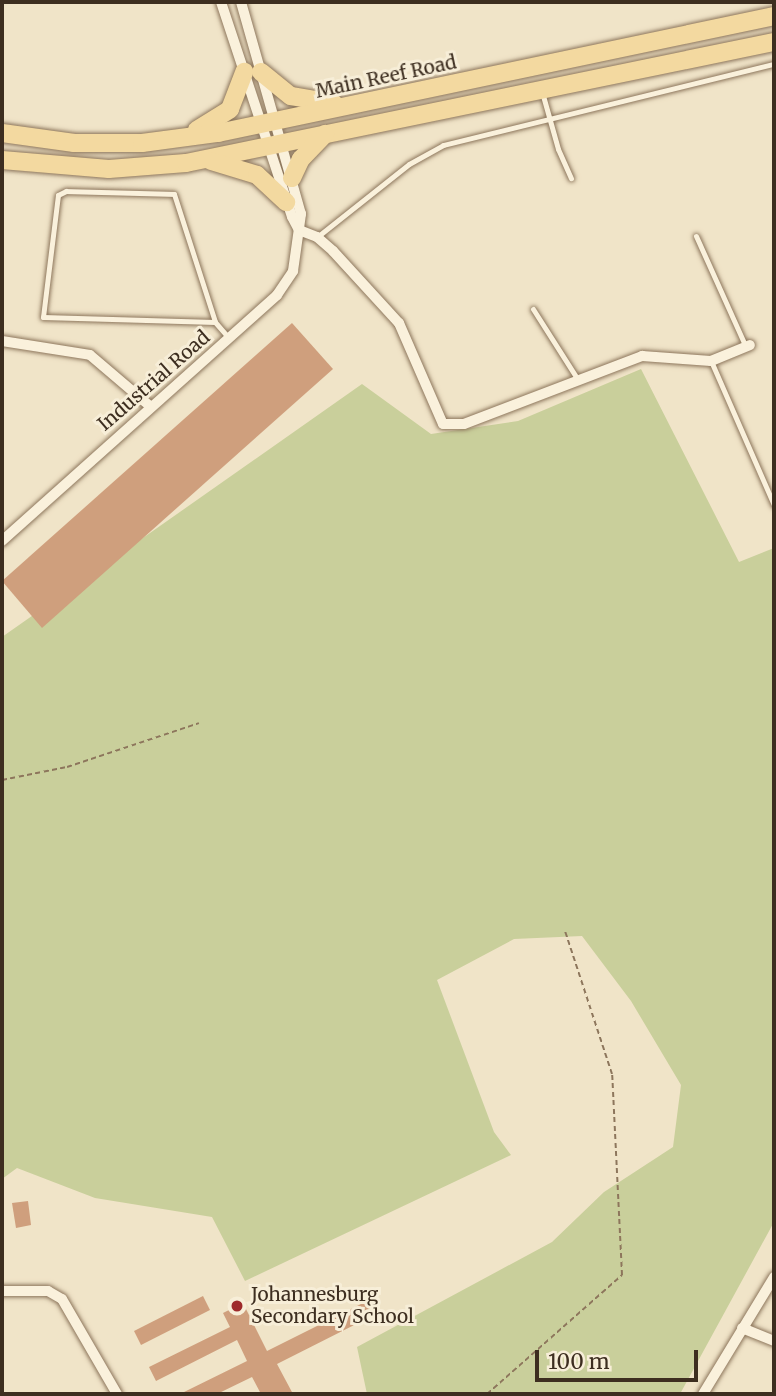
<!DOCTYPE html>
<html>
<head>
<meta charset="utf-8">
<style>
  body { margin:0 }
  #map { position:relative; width:776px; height:1396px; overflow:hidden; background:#f0e4c8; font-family:Merriweather,serif }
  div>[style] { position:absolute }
  .green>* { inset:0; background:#c9cf9b }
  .building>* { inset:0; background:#cf9f7d }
  .path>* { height:2px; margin-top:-1px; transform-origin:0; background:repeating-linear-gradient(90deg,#8d765c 0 5px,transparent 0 8.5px) }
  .roads { filter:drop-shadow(0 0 2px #8d765c) drop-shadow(0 0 2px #8d765c) }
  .service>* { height:5px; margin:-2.5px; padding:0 2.5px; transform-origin:2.5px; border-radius:2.5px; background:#faf1dc }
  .minor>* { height:10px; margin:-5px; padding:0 5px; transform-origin:5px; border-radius:5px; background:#faf1dc }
  .primary>* { height:18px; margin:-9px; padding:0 9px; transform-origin:9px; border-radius:9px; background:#f3d9a0 }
  .dots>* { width:19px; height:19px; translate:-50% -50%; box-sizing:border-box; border:4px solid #f7eed8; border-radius:50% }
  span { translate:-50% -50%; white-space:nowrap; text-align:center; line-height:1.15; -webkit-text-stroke:6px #f7eed8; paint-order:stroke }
  .street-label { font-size:19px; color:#3d2e20 }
  .poi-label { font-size:19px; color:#3d2e20 }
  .left { translate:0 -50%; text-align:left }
  .frame { position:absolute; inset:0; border:4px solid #3d2e20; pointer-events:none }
  .scale { position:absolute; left:535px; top:1350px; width:163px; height:32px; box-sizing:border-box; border:4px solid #3d2e20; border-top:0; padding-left:9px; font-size:21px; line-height:24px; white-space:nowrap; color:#3d2e20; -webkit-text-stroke:5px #f7eed8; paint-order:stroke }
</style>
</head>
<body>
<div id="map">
  <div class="green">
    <i style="clip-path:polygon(641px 369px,739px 562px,774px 548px,774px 1222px,680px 1394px,367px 1394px,357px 1347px,552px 1242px,604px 1192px,673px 1147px,681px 1085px,631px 1001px,582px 936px,514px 939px,437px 980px,494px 1132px,511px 1155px,245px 1281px,212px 1217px,95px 1198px,17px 1168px,2px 1179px,2px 637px,362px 384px,431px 434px,518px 421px)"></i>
  </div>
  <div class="building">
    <i style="clip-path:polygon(292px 323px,333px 369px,42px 628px,2px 581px)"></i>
    <i style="clip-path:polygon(28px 1201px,31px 1225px,16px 1228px,12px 1203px)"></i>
    <i style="clip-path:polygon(203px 1296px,210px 1310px,141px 1345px,134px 1331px)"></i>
    <i style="clip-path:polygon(369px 1300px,376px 1314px,277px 1364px,293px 1394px,261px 1394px,252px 1377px,217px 1394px,180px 1394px,247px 1361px,237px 1340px,156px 1381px,149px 1367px,230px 1327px,223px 1313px,243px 1303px,267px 1351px)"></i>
  </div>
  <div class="path">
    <i style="left:2px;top:780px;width:66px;rotate:-11.3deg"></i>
    <i style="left:67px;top:767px;width:139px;rotate:-18.4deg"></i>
    <i style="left:487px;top:1394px;width:180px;rotate:-41.4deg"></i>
    <i style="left:622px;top:1275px;width:201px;rotate:-92.8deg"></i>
    <i style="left:612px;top:1074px;width:151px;rotate:-108.2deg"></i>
  </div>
  <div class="roads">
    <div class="service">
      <i style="left:542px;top:92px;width:59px;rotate:74.3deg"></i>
      <i style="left:558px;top:149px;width:32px;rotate:66deg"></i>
      <i style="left:696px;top:236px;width:122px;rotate:65.8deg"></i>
      <i style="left:317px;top:237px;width:117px;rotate:-38.4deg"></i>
      <i style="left:409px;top:164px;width:39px;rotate:-29deg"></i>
      <i style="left:443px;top:145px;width:341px;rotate:-13.8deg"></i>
      <i style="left:533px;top:309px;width:84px;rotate:57.6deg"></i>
      <i style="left:215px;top:322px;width:172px;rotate:-178.3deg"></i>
      <i style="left:43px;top:317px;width:123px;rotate:-83deg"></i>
      <i style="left:58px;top:195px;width:9px;rotate:-27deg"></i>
      <i style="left:66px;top:191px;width:108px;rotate:1.6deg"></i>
      <i style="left:174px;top:194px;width:134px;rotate:72.2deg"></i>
      <i style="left:215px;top:322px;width:21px;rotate:49deg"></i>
      <i style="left:711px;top:361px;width:157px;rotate:66.4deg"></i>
    </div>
    <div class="minor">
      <i style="left:221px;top:2px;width:226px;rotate:71.7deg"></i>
      <i style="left:292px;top:217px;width:15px;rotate:62deg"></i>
      <i style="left:299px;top:230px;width:19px;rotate:21deg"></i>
      <i style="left:317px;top:237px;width:21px;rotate:41deg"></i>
      <i style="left:333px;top:251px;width:98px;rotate:47.5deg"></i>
      <i style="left:399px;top:323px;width:110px;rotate:66.5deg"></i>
      <i style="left:443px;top:424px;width:21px"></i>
      <i style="left:464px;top:424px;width:191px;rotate:-20.9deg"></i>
      <i style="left:642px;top:356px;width:69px;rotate:4.1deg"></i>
      <i style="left:711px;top:361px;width:42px;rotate:-22.3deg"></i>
      <i style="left:2px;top:341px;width:89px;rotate:9deg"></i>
      <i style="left:90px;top:355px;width:79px;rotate:40.4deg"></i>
      <i style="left:2px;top:541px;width:369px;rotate:-41.8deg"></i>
      <i style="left:277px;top:295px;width:29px;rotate:-56deg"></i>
      <i style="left:293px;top:271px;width:58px;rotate:-82deg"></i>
      <i style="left:301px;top:214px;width:220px;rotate:-105.8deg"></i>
      <i style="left:2px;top:1291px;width:46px"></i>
      <i style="left:48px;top:1291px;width:16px;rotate:30deg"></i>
      <i style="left:62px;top:1299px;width:110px;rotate:59.9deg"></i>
      <i style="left:742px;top:1328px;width:35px;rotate:22deg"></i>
      <i style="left:703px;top:1394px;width:137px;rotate:-58.7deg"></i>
    </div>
    <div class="primary">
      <i style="left:261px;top:72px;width:38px;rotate:39deg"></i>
      <i style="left:291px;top:96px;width:43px;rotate:9.5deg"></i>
      <i style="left:197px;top:130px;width:39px;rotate:-32deg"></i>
      <i style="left:230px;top:109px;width:40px;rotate:-69deg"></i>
      <i style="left:2px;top:133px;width:73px;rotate:7.9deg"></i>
      <i style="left:74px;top:143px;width:68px"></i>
      <i style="left:142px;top:143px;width:77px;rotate:-7.5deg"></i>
      <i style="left:218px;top:133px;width:568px;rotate:-11.88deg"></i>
      <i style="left:2px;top:160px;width:107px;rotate:4.8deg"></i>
      <i style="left:109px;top:169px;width:77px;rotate:-4.5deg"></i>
      <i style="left:186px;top:163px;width:600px;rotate:-11.63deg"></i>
      <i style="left:211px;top:161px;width:48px;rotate:16.9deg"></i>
      <i style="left:257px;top:175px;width:40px;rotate:43deg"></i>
      <i style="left:292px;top:178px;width:21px;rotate:-65deg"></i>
      <i style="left:301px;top:159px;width:35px;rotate:-46deg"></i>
    </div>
  </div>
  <div class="dots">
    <i style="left:237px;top:1306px;background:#9e2a2b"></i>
  </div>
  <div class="street-label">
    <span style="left:386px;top:77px;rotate:-12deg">Main Reef Road</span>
    <span style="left:154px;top:381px;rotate:-41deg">Industrial Road</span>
  </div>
  <div class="poi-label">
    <span class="left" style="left:251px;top:1306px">Johannesburg<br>Secondary School</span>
  </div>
  <div class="frame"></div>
  <div class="scale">100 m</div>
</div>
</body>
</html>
